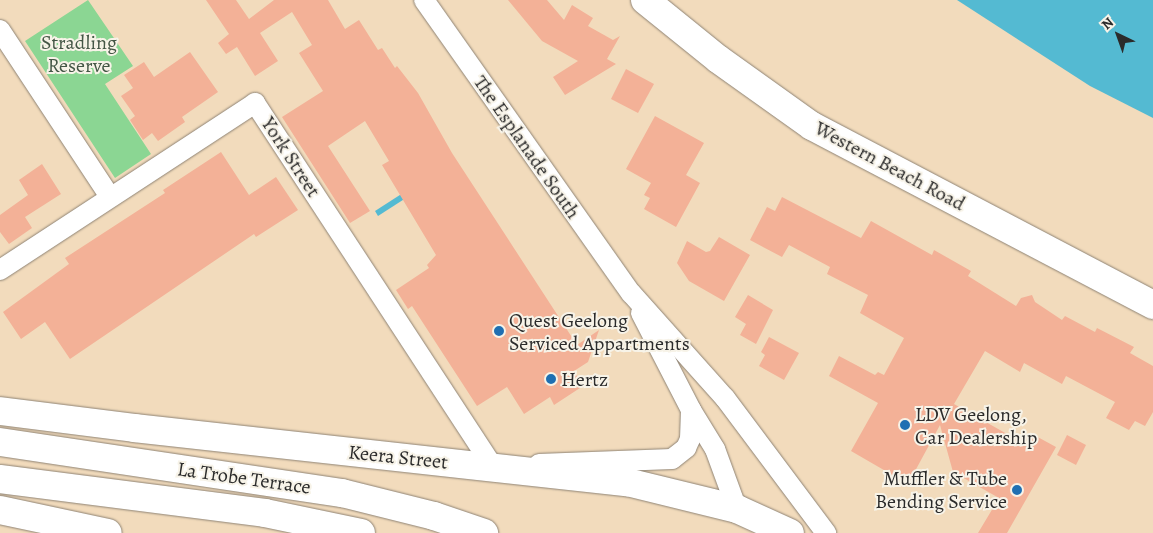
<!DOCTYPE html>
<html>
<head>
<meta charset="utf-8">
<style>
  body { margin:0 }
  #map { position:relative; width:1153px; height:533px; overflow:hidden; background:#f2dbbc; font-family:Alegreya,serif }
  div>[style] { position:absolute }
  .green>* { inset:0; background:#8bd693 }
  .water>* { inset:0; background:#54bad2 }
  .building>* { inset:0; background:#f3b197 }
  .roads { filter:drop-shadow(0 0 1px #8e8374) drop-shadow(0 0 1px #8e8374) }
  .street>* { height:20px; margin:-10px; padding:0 10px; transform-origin:10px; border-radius:10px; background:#fff }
  .secondary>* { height:28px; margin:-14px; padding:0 14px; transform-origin:14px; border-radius:14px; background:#fff }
  .highway>* { height:28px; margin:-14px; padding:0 14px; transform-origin:14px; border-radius:14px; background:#fff }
  .dots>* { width:14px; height:14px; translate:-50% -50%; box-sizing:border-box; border:2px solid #f7f3e8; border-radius:50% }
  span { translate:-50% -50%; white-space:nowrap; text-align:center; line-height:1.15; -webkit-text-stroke:4px #f7f3e8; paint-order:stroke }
  .park-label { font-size:20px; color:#435645 }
  .street-label { font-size:20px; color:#2b2b2b }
  .poi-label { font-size:20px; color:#2b2b2b }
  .left { translate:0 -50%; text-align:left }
  .right { translate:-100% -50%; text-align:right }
  .north { position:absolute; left:1093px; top:10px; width:50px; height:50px; -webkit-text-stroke:4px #f7f3e8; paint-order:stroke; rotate:318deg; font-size:14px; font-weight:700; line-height:20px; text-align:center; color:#2b2b2b }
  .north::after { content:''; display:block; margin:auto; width:18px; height:22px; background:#2b2b2b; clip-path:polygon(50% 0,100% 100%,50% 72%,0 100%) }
</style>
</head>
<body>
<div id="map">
  <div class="green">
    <i style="clip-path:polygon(88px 0,133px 66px,105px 84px,151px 154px,115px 178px,25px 41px)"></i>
  </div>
  <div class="water">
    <i style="clip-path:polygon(957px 0,1153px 0,1153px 118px,1090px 86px)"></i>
    <i style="clip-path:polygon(448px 164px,451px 169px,378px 216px,375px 211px)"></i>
  </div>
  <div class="building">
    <i style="clip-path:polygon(206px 0,236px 0,249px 19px,274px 0,328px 0,345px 29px,359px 20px,378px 50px,382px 48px,395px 68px,397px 66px,418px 93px,452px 153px,577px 345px,599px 330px,588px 362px,574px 371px,583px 386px,554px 405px,550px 397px,524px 414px,507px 387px,477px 406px,412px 306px,408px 309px,396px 290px,429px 268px,427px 265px,436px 255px,382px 165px,389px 161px,365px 121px,328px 146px,370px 211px,350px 223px,282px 117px,323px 91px,299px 53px,312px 45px,292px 12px,260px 33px,278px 61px,255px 76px,237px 47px,226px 54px,218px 43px,229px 34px)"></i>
    <i style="clip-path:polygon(508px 0,547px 0,564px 20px,572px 5px,593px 18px,588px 26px,613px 40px,620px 36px,607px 59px,616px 64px,565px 95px,553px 77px,578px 61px,542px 41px)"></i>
    <i style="clip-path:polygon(190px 52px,218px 92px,182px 117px,185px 122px,158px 141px,152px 133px,143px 140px,130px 120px,135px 116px,121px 96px,133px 88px,124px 75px,144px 62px,154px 77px)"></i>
    <i style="clip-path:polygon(626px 69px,654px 84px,638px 113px,611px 99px)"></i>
    <i style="clip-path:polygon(655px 116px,704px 143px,686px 175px,700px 183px,676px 227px,644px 209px,650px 198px,644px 195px,651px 183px,626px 169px)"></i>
    <i style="clip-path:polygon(221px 152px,249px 195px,276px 177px,298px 210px,256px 237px,254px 234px,70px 359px,45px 322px,21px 339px,3px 312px,69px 264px,65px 258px,165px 193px,163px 190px)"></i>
    <i style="clip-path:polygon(42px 164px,61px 194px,25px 217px,32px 228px,9px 244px,0 232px,0 215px,28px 195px,19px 180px)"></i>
    <i style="clip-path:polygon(782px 197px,861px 238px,871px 221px,932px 255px,934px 250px,971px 271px,968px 276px,1016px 306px,1021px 298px,1032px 295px,1035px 302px,1062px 320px,1065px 316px,1095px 332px,1097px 328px,1134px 347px,1130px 353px,1153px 366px,1153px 412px,1145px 426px,1135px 421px,1129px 430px,1106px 418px,1115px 402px,1066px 376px,1062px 384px,1024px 363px,1020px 372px,985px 351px,954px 404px,1028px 446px,1034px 435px,1056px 447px,1007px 533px,978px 533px,999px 498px,953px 472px,940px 425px,908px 484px,851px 451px,878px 403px,829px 376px,839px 356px,875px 375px,878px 372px,884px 375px,904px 338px,860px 313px,868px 295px,827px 274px,830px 267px,789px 245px,782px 257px,750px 240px,767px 207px,775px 211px)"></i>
    <i style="clip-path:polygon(719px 237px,750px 255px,724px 301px,689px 281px,677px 263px,687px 241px,706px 252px,710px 251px)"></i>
    <i style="clip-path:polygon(748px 295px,773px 310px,756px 344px,740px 335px,746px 324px,735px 317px)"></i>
    <i style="clip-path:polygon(769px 337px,799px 353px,784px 380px,759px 366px,765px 355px,761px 352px)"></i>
    <i style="clip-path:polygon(1067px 435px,1086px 445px,1076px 465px,1057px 455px)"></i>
  </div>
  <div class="roads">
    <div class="street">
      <i style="left:424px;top:0;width:359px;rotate:54.8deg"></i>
      <i style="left:631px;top:293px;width:141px;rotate:48.2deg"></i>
      <i style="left:725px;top:398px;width:169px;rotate:53.2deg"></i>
      <i style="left:0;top:30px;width:200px;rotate:56.6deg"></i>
      <i style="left:0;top:270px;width:305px;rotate:-33.2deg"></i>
      <i style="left:255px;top:103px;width:435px;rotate:56.8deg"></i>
      <i style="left:641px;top:313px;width:109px;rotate:62.7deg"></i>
      <i style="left:691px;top:410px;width:46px;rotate:58.4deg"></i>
      <i style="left:715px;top:449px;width:64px;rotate:69.9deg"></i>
      <i style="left:539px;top:464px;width:133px;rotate:-2.2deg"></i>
      <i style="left:672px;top:459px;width:18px;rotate:-38deg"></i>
      <i style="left:686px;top:448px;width:10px;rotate:-66deg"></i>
      <i style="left:690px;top:439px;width:29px;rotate:-88deg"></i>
    </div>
    <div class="secondary">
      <i style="left:645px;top:0;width:94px;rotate:38.9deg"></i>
      <i style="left:718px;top:59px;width:115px;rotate:35.5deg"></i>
      <i style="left:812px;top:126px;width:385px;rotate:27.7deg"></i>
      <i style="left:0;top:411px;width:135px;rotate:7.2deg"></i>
      <i style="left:134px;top:428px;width:496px;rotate:6.3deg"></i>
      <i style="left:627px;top:482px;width:113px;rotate:13.8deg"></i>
      <i style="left:737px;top:509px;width:58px;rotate:24.4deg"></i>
    </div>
    <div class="highway">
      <i style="left:0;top:442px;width:346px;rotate:8.5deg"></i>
      <i style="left:342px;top:493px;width:95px;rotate:14deg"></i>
      <i style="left:434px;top:516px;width:53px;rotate:18.8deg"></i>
      <i style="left:0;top:479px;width:267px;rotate:7.3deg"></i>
      <i style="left:265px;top:513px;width:98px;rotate:11.8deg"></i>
      <i style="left:0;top:510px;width:110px;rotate:12deg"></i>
    </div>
  </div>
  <div class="dots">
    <i style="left:499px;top:331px;background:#1f6fb2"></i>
    <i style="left:551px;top:379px;background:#1f6fb2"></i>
    <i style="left:905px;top:425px;background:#1f6fb2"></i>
    <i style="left:1017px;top:490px;background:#1f6fb2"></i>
  </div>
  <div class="park-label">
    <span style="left:79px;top:54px">Stradling<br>Reserve</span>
  </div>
  <div class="street-label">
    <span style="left:527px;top:147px;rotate:55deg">The Esplanade South</span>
    <span style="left:291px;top:157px;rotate:57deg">York Street</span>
    <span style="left:890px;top:166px;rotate:28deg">Western Beach Road</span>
    <span style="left:398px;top:457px;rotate:6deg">Keera Street</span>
    <span style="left:244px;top:478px;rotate:8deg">La Trobe Terrace</span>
  </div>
  <div class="poi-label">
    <span class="left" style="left:509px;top:332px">Quest Geelong<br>Serviced Appartments</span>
    <span class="left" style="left:561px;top:379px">Hertz</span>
    <span class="left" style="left:915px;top:426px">LDV Geelong,<br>Car Dealership</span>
    <span class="right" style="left:1007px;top:490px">Muffler &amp; Tube<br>Bending Service</span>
  </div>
  <div class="north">N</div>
</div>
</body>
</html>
